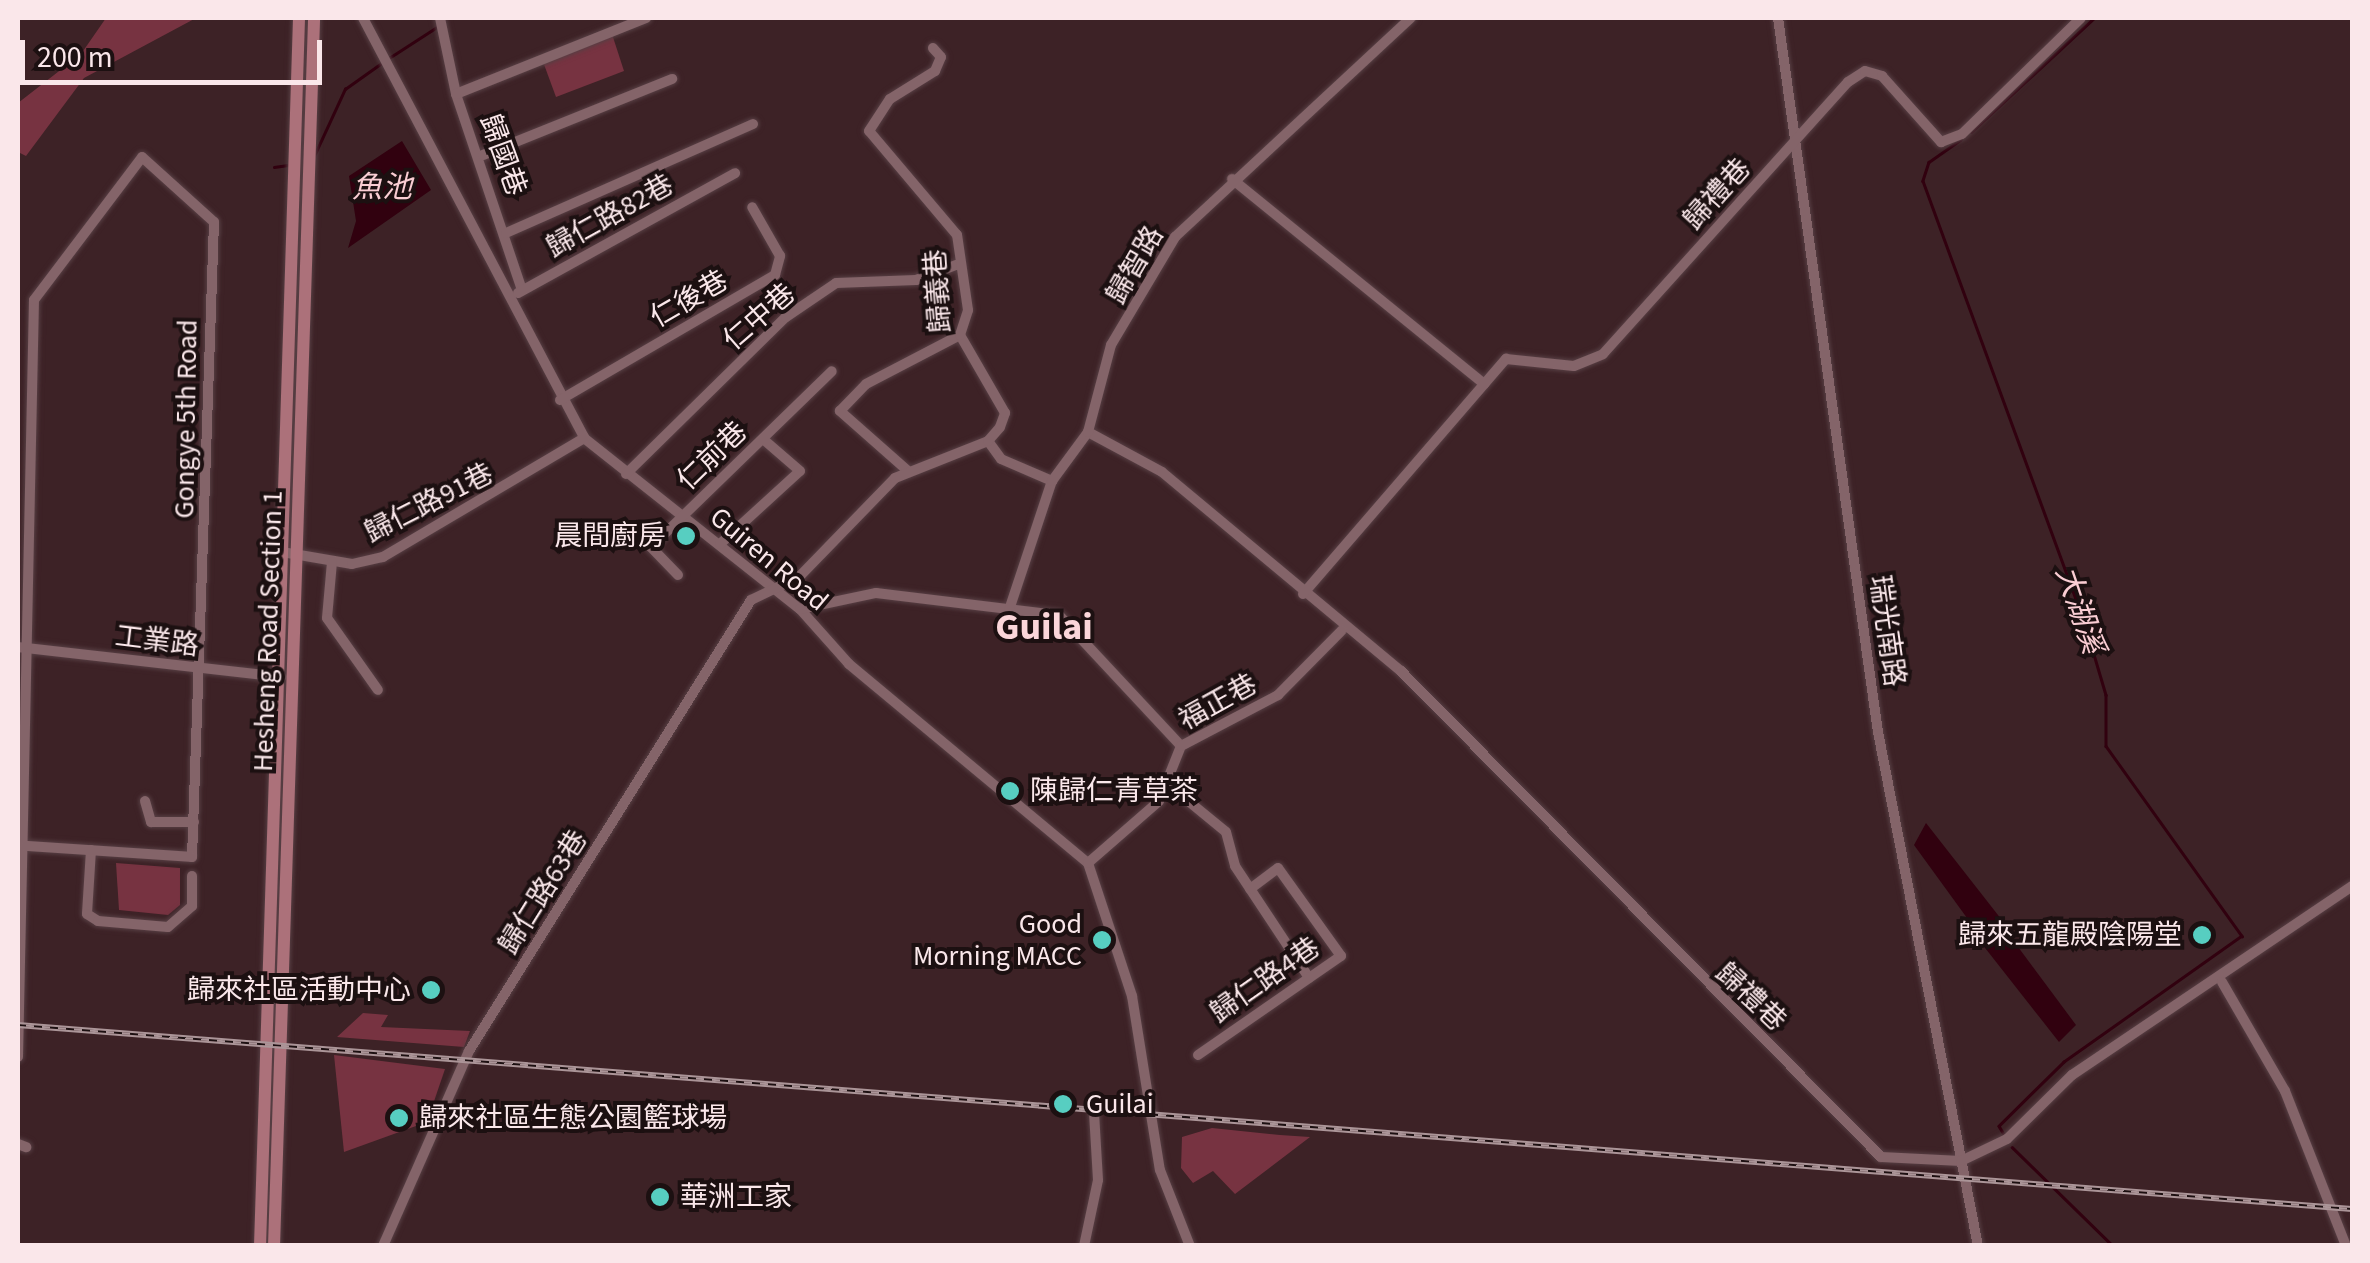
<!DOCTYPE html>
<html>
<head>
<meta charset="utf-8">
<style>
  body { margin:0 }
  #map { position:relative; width:2370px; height:1263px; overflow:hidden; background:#3d2226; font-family:"Source Sans 3","Noto Sans TC",sans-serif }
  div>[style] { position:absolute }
  .green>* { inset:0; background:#773341 }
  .water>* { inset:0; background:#31010f }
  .stream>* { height:2.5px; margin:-1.25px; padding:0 1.25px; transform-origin:1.25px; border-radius:1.25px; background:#31010f }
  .roads { filter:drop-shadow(0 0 2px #573f44) drop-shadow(0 0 2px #573f44) }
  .minor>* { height:10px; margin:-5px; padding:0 5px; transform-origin:5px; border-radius:5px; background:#846469 }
  .major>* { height:12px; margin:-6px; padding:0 6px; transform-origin:6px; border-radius:6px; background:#ac717a }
  .rail>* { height:6px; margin-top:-3px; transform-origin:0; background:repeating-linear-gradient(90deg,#1c1011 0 8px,#ab9598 0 16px); box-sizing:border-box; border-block:2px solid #ab9598 }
  .dots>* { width:28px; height:28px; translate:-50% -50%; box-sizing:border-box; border:5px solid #1c1011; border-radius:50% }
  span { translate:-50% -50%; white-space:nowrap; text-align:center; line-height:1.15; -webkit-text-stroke:8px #1c1011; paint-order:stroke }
  .street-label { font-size:28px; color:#fae7ea }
  .poi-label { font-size:28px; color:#fae7ea }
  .right { translate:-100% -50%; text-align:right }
  .left { translate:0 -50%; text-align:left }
  .water-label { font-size:30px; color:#facdd3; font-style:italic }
  .district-label { font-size:38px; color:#fbd6da; font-weight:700 }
  .frame { position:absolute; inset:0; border:20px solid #fae7ea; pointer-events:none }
  .scale { position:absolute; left:20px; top:40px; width:302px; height:45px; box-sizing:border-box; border:5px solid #fae7ea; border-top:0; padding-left:12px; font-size:30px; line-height:35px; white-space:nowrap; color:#fae7ea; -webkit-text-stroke:8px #1c1011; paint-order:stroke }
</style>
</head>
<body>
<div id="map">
  <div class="green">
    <i style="clip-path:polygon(106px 18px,196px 18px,84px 78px,26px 156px,18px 152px,18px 103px,81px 54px)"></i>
    <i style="clip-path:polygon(611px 31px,624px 71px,556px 97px,542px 59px)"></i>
    <i style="clip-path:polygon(116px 863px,180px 868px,180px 905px,168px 915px,119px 910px)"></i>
    <i style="clip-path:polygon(363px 1013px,388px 1015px,381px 1027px,470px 1031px,464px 1047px,337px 1037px)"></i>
    <i style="clip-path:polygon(334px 1055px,445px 1069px,427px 1122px,344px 1152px)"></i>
    <i style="clip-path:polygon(1212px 1128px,1280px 1135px,1310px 1137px,1235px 1194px,1213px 1171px,1193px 1183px,1181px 1168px,1182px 1137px)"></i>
  </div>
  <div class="water">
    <i style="clip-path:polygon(402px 141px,431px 190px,348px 248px,356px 221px,349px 176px)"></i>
    <i style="clip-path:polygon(1926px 823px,2005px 924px,1983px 940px,1914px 845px)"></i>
    <i style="clip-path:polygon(2004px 928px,2076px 1025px,2059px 1042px,1982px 944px)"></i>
  </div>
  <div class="stream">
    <i style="left:389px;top:58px;width:57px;rotate:-32.9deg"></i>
    <i style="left:1971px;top:132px;width:168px;rotate:-42.8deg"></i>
    <i style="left:1961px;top:140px;width:39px;rotate:145deg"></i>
    <i style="left:1929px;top:162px;width:20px;rotate:108deg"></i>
    <i style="left:1923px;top:181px;width:472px;rotate:69.9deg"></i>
    <i style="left:2085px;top:624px;width:74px;rotate:73.5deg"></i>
    <i style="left:2106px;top:695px;width:51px;rotate:90deg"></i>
    <i style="left:2106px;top:746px;width:234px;rotate:54.4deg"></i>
    <i style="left:2242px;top:936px;width:218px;rotate:144.7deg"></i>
    <i style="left:2064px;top:1062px;width:91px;rotate:135.4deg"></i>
    <i style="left:1999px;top:1126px;width:12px;rotate:59deg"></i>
    <i style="left:314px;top:156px;width:74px;rotate:-65.2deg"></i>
    <i style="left:345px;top:89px;width:47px;rotate:-35.4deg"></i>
    <i style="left:274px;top:167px;width:14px;rotate:-8deg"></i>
    <i style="left:2012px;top:1147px;width:141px;rotate:44.4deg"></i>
  </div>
  <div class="roads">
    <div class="minor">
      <i style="left:363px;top:18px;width:475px;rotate:62.2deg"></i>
      <i style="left:584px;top:438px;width:275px;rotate:38.4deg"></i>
      <i style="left:800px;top:609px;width:74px;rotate:48.3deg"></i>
      <i style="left:849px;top:664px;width:311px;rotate:39.8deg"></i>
      <i style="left:1088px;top:863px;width:140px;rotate:71.7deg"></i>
      <i style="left:1132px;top:996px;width:176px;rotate:80.9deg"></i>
      <i style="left:1160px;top:1170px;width:82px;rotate:68.5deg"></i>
      <i style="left:440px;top:18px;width:78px;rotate:78.1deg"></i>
      <i style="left:456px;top:94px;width:207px;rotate:71.4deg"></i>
      <i style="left:1778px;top:18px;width:721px;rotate:82.03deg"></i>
      <i style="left:1878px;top:732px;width:524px;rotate:78.99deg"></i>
      <i style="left:456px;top:94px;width:205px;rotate:-21.8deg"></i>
      <i style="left:483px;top:155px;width:204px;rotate:-21.9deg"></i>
      <i style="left:1232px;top:179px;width:325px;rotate:39.1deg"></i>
      <i style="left:506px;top:233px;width:270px;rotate:-23.8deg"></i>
      <i style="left:518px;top:293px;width:248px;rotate:-28.9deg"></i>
      <i style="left:560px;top:400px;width:249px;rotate:-30.2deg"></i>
      <i style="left:775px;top:275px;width:20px;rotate:-75deg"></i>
      <i style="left:780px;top:256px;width:56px;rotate:-119.7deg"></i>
      <i style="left:1088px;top:432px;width:84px;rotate:28.4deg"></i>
      <i style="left:1162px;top:472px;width:311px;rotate:39.8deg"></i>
      <i style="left:1401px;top:671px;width:683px;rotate:45.36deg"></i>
      <i style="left:1881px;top:1157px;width:80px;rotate:2.9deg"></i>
      <i style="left:1961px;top:1161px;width:51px;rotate:-25.6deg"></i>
      <i style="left:2007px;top:1139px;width:91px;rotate:-44.6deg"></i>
      <i style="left:2072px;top:1075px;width:338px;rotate:-34deg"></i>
      <i style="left:988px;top:441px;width:22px;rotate:54deg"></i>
      <i style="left:1001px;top:459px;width:56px;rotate:23.3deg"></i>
      <i style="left:908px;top:471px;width:91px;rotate:-138.6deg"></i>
      <i style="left:840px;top:411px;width:37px;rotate:-46deg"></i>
      <i style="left:866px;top:384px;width:106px;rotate:-27.5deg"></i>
      <i style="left:626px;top:474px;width:224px;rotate:-44.5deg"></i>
      <i style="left:786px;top:317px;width:60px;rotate:-34.2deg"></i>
      <i style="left:836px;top:283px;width:80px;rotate:-2.1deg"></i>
      <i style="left:916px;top:280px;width:43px;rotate:-20.6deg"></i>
      <i style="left:720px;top:544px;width:108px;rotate:-42.4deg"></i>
      <i style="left:800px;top:471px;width:49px;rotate:-139.1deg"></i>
      <i style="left:282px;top:552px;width:71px;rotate:9.7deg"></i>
      <i style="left:352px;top:564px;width:32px;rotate:-13deg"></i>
      <i style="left:383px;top:557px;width:234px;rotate:-30.6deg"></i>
      <i style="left:332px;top:562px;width:56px;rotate:95.1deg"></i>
      <i style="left:327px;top:618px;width:88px;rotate:54.7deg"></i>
      <i style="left:678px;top:575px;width:39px;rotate:-134deg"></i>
      <i style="left:651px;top:547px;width:252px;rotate:-44.2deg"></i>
      <i style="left:1303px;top:594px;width:311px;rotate:-49.2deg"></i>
      <i style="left:1506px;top:359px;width:68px;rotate:5.9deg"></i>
      <i style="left:1574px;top:366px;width:31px;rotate:-22deg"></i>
      <i style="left:1603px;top:354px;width:366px;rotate:-48deg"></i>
      <i style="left:1848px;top:82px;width:20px;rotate:-33deg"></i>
      <i style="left:1865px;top:71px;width:18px;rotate:16deg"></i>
      <i style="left:1882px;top:76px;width:89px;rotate:48.2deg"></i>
      <i style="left:1941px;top:142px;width:22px;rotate:-21deg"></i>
      <i style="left:1962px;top:134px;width:166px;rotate:-44.3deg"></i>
      <i style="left:800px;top:609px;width:78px;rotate:-11.9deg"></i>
      <i style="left:876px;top:593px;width:184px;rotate:6.9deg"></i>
      <i style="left:1059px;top:615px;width:179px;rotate:47deg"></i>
      <i style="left:1009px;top:610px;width:136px;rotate:-71.6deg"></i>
      <i style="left:1052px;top:481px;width:61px;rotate:-53.7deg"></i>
      <i style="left:1088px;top:432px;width:90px;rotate:-75.2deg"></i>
      <i style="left:1111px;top:345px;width:126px;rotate:-59.3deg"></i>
      <i style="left:1175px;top:237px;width:322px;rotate:-42.9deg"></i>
      <i style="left:18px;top:647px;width:265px;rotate:6.5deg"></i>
      <i style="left:1170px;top:786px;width:72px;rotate:39.4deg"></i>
      <i style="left:1226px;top:832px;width:35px;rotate:75deg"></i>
      <i style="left:1235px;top:866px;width:134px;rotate:56.5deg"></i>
      <i style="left:145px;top:801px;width:22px;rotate:74deg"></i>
      <i style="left:151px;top:822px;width:43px"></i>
      <i style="left:91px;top:850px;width:64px;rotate:93.6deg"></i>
      <i style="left:87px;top:914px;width:13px;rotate:32deg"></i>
      <i style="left:98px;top:921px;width:70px;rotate:4.9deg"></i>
      <i style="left:168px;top:927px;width:32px;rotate:-41deg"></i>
      <i style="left:192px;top:906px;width:30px;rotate:-90deg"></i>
      <i style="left:1088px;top:863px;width:94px;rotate:-41.1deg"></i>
      <i style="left:1159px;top:801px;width:59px;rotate:-68.2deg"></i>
      <i style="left:1181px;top:746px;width:110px;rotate:-27.7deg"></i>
      <i style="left:1278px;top:695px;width:91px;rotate:-45.4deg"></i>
      <i style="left:2222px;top:982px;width:126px;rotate:60deg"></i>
      <i style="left:2285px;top:1091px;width:167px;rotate:68.5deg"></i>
      <i style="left:1198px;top:1055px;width:174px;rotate:-34.7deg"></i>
      <i style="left:1341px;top:956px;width:108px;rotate:-125.6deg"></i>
      <i style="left:1278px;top:868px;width:35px;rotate:143deg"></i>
      <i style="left:18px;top:1057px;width:757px;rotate:-88.79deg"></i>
      <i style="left:34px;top:300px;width:179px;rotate:-52.9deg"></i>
      <i style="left:142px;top:157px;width:97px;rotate:42.1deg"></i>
      <i style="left:214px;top:222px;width:635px;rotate:91.98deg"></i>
      <i style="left:192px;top:857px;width:167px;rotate:-176.2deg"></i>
      <i style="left:18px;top:1144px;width:9px;rotate:21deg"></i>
      <i style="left:383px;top:1246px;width:213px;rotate:-66.2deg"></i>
      <i style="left:469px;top:1051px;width:532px;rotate:-57.98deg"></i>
      <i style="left:751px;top:600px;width:53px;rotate:-25.6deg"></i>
      <i style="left:799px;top:577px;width:138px;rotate:-45.9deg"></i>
      <i style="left:895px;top:478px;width:100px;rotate:-21.7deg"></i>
      <i style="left:988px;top:441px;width:18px;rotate:-49deg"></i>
      <i style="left:1000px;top:427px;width:15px;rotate:-70deg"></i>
      <i style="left:1005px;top:413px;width:90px;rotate:-120deg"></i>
      <i style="left:960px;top:335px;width:26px;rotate:-72deg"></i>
      <i style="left:968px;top:310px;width:76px;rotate:-98.3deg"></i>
      <i style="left:957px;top:235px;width:136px;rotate:-130.2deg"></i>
      <i style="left:869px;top:131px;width:38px;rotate:-57deg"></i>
      <i style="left:890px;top:99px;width:53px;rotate:-31.9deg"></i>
      <i style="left:935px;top:71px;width:15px;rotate:-67deg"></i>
      <i style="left:941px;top:57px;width:12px;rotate:-132deg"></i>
      <i style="left:1084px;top:1246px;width:67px;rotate:-78deg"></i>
      <i style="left:1098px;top:1180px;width:67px;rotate:-93.4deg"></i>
    </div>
    <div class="major">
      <i style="left:260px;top:1246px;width:1229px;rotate:-88.18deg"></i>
      <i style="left:274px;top:1246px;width:1229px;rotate:-88.13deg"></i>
    </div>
  </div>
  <div class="rail">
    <i style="left:18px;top:1025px;width:2341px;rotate:4.51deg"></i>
  </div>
  <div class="dots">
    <i style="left:686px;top:536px;background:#57cec1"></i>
    <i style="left:1010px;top:791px;background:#57cec1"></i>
    <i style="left:2202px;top:935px;background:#57cec1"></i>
    <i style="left:1102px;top:940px;background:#57cec1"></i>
    <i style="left:431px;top:990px;background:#57cec1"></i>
    <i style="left:1063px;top:1104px;background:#57cec1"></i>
    <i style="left:399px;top:1118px;background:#57cec1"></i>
    <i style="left:660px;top:1197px;background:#57cec1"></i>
  </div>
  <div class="street-label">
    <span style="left:503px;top:155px;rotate:70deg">歸國巷</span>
    <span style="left:1717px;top:194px;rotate:-48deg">歸禮巷</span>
    <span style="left:610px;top:216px;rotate:-29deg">歸仁路82巷</span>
    <span style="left:1135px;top:265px;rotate:-60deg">歸智路</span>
    <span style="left:938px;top:291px;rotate:-94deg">歸義巷</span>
    <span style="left:689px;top:299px;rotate:-30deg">仁後巷</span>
    <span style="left:759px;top:317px;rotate:-41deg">仁中巷</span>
    <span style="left:186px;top:419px;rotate:-89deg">Gongye 5th Road</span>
    <span style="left:712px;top:456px;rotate:-44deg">仁前巷</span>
    <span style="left:429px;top:503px;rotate:-27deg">歸仁路91巷</span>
    <span style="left:769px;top:559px;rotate:40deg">Guiren Road</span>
    <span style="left:268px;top:631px;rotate:-88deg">Hesheng Road Section 1</span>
    <span style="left:1887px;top:631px;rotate:82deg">瑞光南路</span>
    <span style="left:157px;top:641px;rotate:7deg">工業路</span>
    <span style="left:1218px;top:702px;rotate:-29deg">福正巷</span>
    <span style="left:543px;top:892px;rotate:-58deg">歸仁路63巷</span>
    <span style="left:1265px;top:980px;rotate:-35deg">歸仁路4巷</span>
    <span style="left:1751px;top:997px;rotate:43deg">歸禮巷</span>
  </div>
  <div class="poi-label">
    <span class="right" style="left:666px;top:536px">晨間廚房</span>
    <span class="left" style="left:1030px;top:791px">陳歸仁青草茶</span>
    <span class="right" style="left:1082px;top:940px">Good<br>Morning MACC</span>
    <span class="right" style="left:2182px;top:935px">歸來五龍殿陰陽堂</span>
    <span class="right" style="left:411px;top:990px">歸來社區活動中心</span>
    <span class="left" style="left:1086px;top:1104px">Guilai</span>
    <span class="left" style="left:419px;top:1118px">歸來社區生態公園籃球場</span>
    <span class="left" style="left:680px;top:1197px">華洲工家</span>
  </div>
  <div class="water-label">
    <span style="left:382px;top:188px">魚池</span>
    <span style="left:2079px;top:610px;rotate:71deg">大湖溪</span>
  </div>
  <div class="district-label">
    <span style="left:1044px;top:628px">Guilai</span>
  </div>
  <div class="frame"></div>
  <div class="scale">200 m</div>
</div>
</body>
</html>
